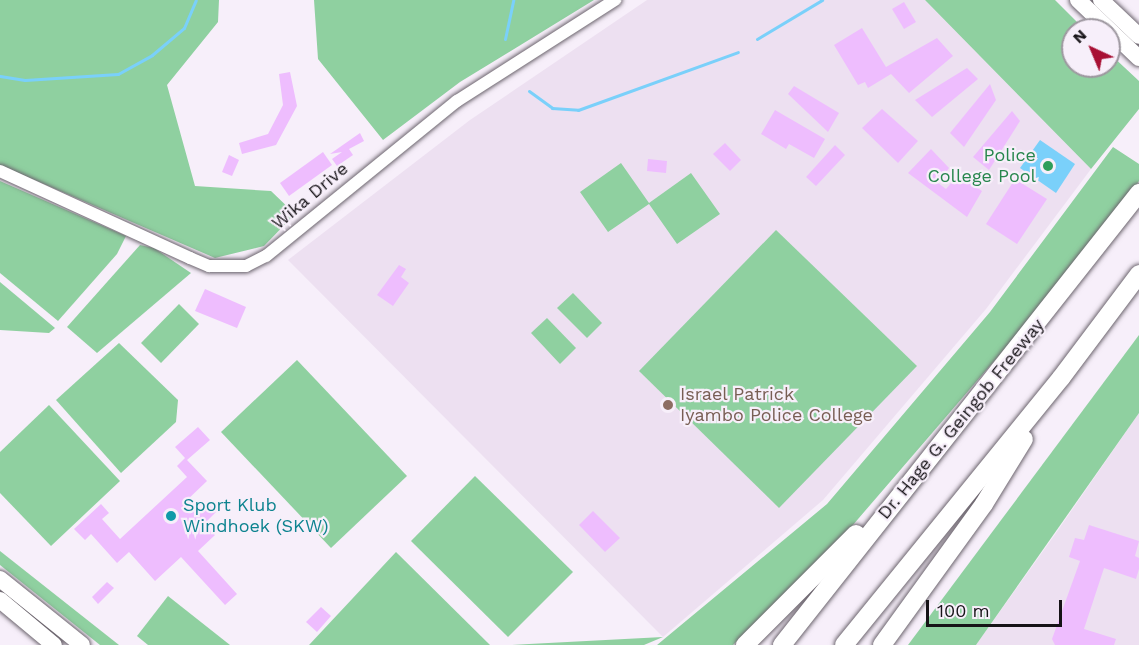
<!DOCTYPE html>
<html>
<head>
<meta charset="utf-8">
<style>
  body { margin:0 }
  #map { position:relative; width:1139px; height:645px; overflow:hidden; background:#f7effa; font-family:"Work Sans",sans-serif }
  div>[style] { position:absolute }
  .built>* { inset:0; background:#ede0f1 }
  .green>* { inset:0; background:#8fd0a0 }
  .water>* { inset:0; background:#7ad0fa }
  .stream>* { height:3px; margin:-1.5px; padding:0 1.5px; transform-origin:1.5px; border-radius:1.5px; background:#7ad0fa }
  .building>* { inset:0; background:#eebdfe }
  .roads { filter:drop-shadow(0 0 2px #6c656e) drop-shadow(0 0 2px #6c656e) }
  .minor>* { height:12px; margin:-6px; padding:0 6px; transform-origin:6px; border-radius:6px; background:#fff }
  .major>* { height:16px; margin:-8px; padding:0 8px; transform-origin:8px; border-radius:8px; background:#fff }
  .highway>* { height:18px; margin:-9px; padding:0 9px; transform-origin:9px; border-radius:9px; background:#fff }
  .dots>* { width:16px; height:16px; translate:-50% -50%; box-sizing:border-box; border:3px solid #f7effa; border-radius:50% }
  span { translate:-50% -50%; white-space:nowrap; text-align:center; line-height:1.15; -webkit-text-stroke:4.5px #f7effa; paint-order:stroke }
  .leisure-label { font-size:18px; color:#27864d }
  .right { translate:-100% -50%; text-align:right }
  .street-label { font-size:18px; color:#161317 }
  .education-label { font-size:18px; color:#785e54 }
  .left { translate:0 -50%; text-align:left }
  .culture-label { font-size:18px; color:#0d838f }
  .north { position:absolute; left:1061px; top:18px; width:60px; height:60px; box-sizing:border-box; background:#f7effa; border:2px solid #9d979f; border-radius:50%; rotate:316deg; font-size:16px; font-weight:700; line-height:24px; text-align:center; color:#161317 }
  .north::after { content:''; display:block; margin:auto; width:21px; height:27px; background:#a81034; clip-path:polygon(50% 0,100% 100%,50% 72%,0 100%) }
  .scale { position:absolute; left:926px; top:600px; width:136px; height:27px; box-sizing:border-box; border:3px solid #161317; border-top:0; padding-left:8px; font-size:18px; line-height:21px; white-space:nowrap; color:#161317; -webkit-text-stroke:4px #f7effa; paint-order:stroke }
</style>
</head>
<body>
<div id="map">
  <div class="built">
    <i style="clip-path:polygon(647px 0,925px 0,1091px 169px,986px 309px,823px 500px,663px 637px,288px 260px,470px 120px)"></i>
    <i style="clip-path:polygon(1139px 413px,1139px 645px,976px 645px,1056px 533px)"></i>
  </div>
  <div class="green">
    <i style="clip-path:polygon(0 0,219px 0,218px 22px,167px 85px,195px 186px,271px 191px,295px 214px,264px 246px,215px 258px,0 165px)"></i>
    <i style="clip-path:polygon(314px 0,594px 0,460px 82px,383px 140px,318px 59px)"></i>
    <i style="clip-path:polygon(925px 0,1055px 0,1085px 30px,1073px 30px,1073px 66px,1109px 66px,1109px 53px,1139px 81px,1139px 109px,1091px 169px)"></i>
    <i style="clip-path:polygon(1113px 147px,1139px 164px,1139px 181px,1099px 239px,840px 540px,733px 645px,657px 645px,827px 504px,990px 312px)"></i>
    <i style="clip-path:polygon(621px 163px,649px 203px,691px 173px,720px 214px,677px 244px,649px 204px,608px 232px,580px 192px)"></i>
    <i style="clip-path:polygon(0 181px,126px 236px,117px 254px,58px 321px,0 273px)"></i>
    <i style="clip-path:polygon(776px 230px,917px 366px,779px 508px,639px 371px)"></i>
    <i style="clip-path:polygon(140px 245px,154px 248px,191px 273px,97px 353px,67px 327px)"></i>
    <i style="clip-path:polygon(0 282px,55px 328px,49px 333px,0 330px)"></i>
    <i style="clip-path:polygon(573px 293px,602px 323px,587px 338px,557px 308px)"></i>
    <i style="clip-path:polygon(179px 304px,199px 324px,161px 363px,141px 343px)"></i>
    <i style="clip-path:polygon(547px 318px,576px 348px,560px 364px,531px 333px)"></i>
    <i style="clip-path:polygon(1139px 335px,1139px 413px,976px 645px,908px 645px)"></i>
    <i style="clip-path:polygon(119px 343px,178px 400px,176px 422px,121px 473px,56px 400px)"></i>
    <i style="clip-path:polygon(297px 360px,407px 476px,331px 548px,221px 432px)"></i>
    <i style="clip-path:polygon(49px 405px,120px 481px,51px 546px,0 493px,0 452px)"></i>
    <i style="clip-path:polygon(475px 476px,573px 572px,508px 637px,411px 541px)"></i>
    <i style="clip-path:polygon(0 551px,119px 645px,100px 645px,0 565px)"></i>
    <i style="clip-path:polygon(396px 552px,490px 645px,309px 645px)"></i>
    <i style="clip-path:polygon(168px 596px,230px 645px,148px 645px,137px 636px)"></i>
    <i style="clip-path:polygon(663px 637px,644px 645px,512px 645px,529px 644px)"></i>
  </div>
  <div class="water">
    <i style="clip-path:polygon(1040px 140px,1075px 164px,1056px 193px,1020px 168px)"></i>
  </div>
  <div class="stream">
    <i style="left:505px;top:39px;width:40px;rotate:-78deg"></i>
    <i style="left:757px;top:39px;width:76px;rotate:-31deg"></i>
    <i style="left:0;top:76px;width:25px;rotate:9deg"></i>
    <i style="left:25px;top:80px;width:93px;rotate:-3.7deg"></i>
    <i style="left:118px;top:74px;width:39px;rotate:-29deg"></i>
    <i style="left:152px;top:55px;width:42px;rotate:-40.2deg"></i>
    <i style="left:184px;top:28px;width:30px;rotate:-67deg"></i>
    <i style="left:529px;top:91px;width:29px;rotate:36deg"></i>
    <i style="left:552px;top:108px;width:26px;rotate:4deg"></i>
    <i style="left:578px;top:110px;width:170px;rotate:-19.9deg"></i>
  </div>
  <div class="building">
    <i style="clip-path:polygon(904px 2px,916px 22px,904px 29px,892px 9px)"></i>
    <i style="clip-path:polygon(862px 28px,886px 67px,937px 38px,953px 56px,909px 93px,891px 74px,868px 88px,865px 82px,858px 85px,834px 45px)"></i>
    <i style="clip-path:polygon(967px 68px,978px 79px,932px 117px,915px 100px)"></i>
    <i style="clip-path:polygon(290px 72px,297px 106px,276px 145px,242px 154px,239px 143px,268px 134px,283px 105px,279px 74px)"></i>
    <i style="clip-path:polygon(990px 84px,996px 100px,964px 147px,950px 133px)"></i>
    <i style="clip-path:polygon(794px 86px,839px 113px,828px 132px,788px 94px)"></i>
    <i style="clip-path:polygon(882px 109px,918px 141px,898px 163px,862px 128px)"></i>
    <i style="clip-path:polygon(775px 110px,825px 139px,814px 158px,789px 144px,786px 149px,761px 134px)"></i>
    <i style="clip-path:polygon(1012px 111px,1020px 121px,989px 170px,973px 157px)"></i>
    <i style="clip-path:polygon(360px 133px,364px 141px,349px 149px,353px 155px,337px 166px,332px 159px,342px 152px,330px 154px)"></i>
    <i style="clip-path:polygon(725px 143px,741px 160px,730px 171px,713px 154px)"></i>
    <i style="clip-path:polygon(835px 145px,845px 155px,816px 186px,806px 177px)"></i>
    <i style="clip-path:polygon(931px 149px,949px 168px,938px 183px,946px 189px,958px 175px,982px 191px,967px 217px,908px 173px)"></i>
    <i style="clip-path:polygon(323px 152px,332px 165px,289px 196px,280px 183px)"></i>
    <i style="clip-path:polygon(229px 155px,239px 160px,232px 176px,222px 172px)"></i>
    <i style="clip-path:polygon(648px 159px,667px 161px,666px 173px,647px 171px)"></i>
    <i style="clip-path:polygon(1015px 179px,1047px 199px,1017px 244px,986px 224px)"></i>
    <i style="clip-path:polygon(399px 265px,406px 269px,401px 277px,409px 283px,393px 306px,377px 295px)"></i>
    <i style="clip-path:polygon(205px 289px,246px 307px,237px 328px,195px 311px)"></i>
    <i style="clip-path:polygon(198px 427px,210px 440px,187px 460px,207px 481px,185px 502px,195px 513px,207px 502px,216px 512px,204px 524px,215px 535px,198px 551px,237px 594px,225px 605px,181px 557px,155px 581px,129px 552px,117px 563px,91px 534px,85px 540px,74px 529px,101px 504px,109px 513px,102px 519px,120px 539px,187px 477px,177px 466px,185px 458px,175px 447px)"></i>
    <i style="clip-path:polygon(593px 511px,620px 538px,605px 552px,579px 525px)"></i>
    <i style="clip-path:polygon(1089px 525px,1139px 541px,1135px 556px,1139px 558px,1139px 569px,1136px 579px,1104px 568px,1084px 629px,1116px 639px,1114px 645px,1055px 645px,1052px 639px,1080px 561px,1069px 557px,1075px 538px,1084px 540px)"></i>
    <i style="clip-path:polygon(107px 582px,114px 588px,98px 604px,92px 597px)"></i>
    <i style="clip-path:polygon(321px 607px,331px 616px,317px 632px,306px 622px)"></i>
  </div>
  <div class="roads">
    <div class="minor">
      <i style="left:0;top:171px;width:209px;rotate:24.6deg"></i>
      <i style="left:190px;top:258px;width:21px;rotate:23deg"></i>
      <i style="left:209px;top:266px;width:37px"></i>
      <i style="left:246px;top:266px;width:22px;rotate:-27deg"></i>
      <i style="left:266px;top:256px;width:246px;rotate:-39.1deg"></i>
      <i style="left:457px;top:101px;width:188px;rotate:-32.6deg"></i>
    </div>
    <div class="major">
      <i style="left:1078px;top:0;width:84px;rotate:43.6deg"></i>
      <i style="left:1101px;top:0;width:52px;rotate:43.5deg"></i>
      <i style="left:0;top:579px;width:105px;rotate:38.8deg"></i>
      <i style="left:0;top:600px;width:70px;rotate:39.8deg"></i>
    </div>
    <div class="highway">
      <i style="left:745px;top:645px;width:157px;rotate:-45deg"></i>
      <i style="left:782px;top:645px;width:576px;rotate:-51.7deg"></i>
      <i style="left:844px;top:645px;width:344px;rotate:-50.9deg"></i>
      <i style="left:1061px;top:378px;width:130px;rotate:-53.1deg"></i>
      <i style="left:882px;top:645px;width:174px;rotate:-54.1deg"></i>
      <i style="left:984px;top:504px;width:76px;rotate:-58.4deg"></i>
    </div>
  </div>
  <div class="dots">
    <i style="left:1048px;top:166px;background:#2e9e5b"></i>
    <i style="left:668px;top:405px;background:#8d6e63"></i>
    <i style="left:171px;top:516px;background:#0f9aa8"></i>
  </div>
  <div class="leisure-label">
    <span class="right" style="left:1036px;top:166px">Police<br>College Pool</span>
  </div>
  <div class="street-label">
    <span style="left:310px;top:196px;rotate:-40deg">Wika Drive</span>
    <span style="left:961px;top:419px;rotate:-51deg">Dr. Hage G. Geingob Freeway</span>
  </div>
  <div class="education-label">
    <span class="left" style="left:680px;top:405px">Israel Patrick<br>Iyambo Police College</span>
  </div>
  <div class="culture-label">
    <span class="left" style="left:183px;top:516px">Sport Klub<br>Windhoek (SKW)</span>
  </div>
  <div class="north">N</div>
  <div class="scale">100 m</div>
</div>
</body>
</html>
